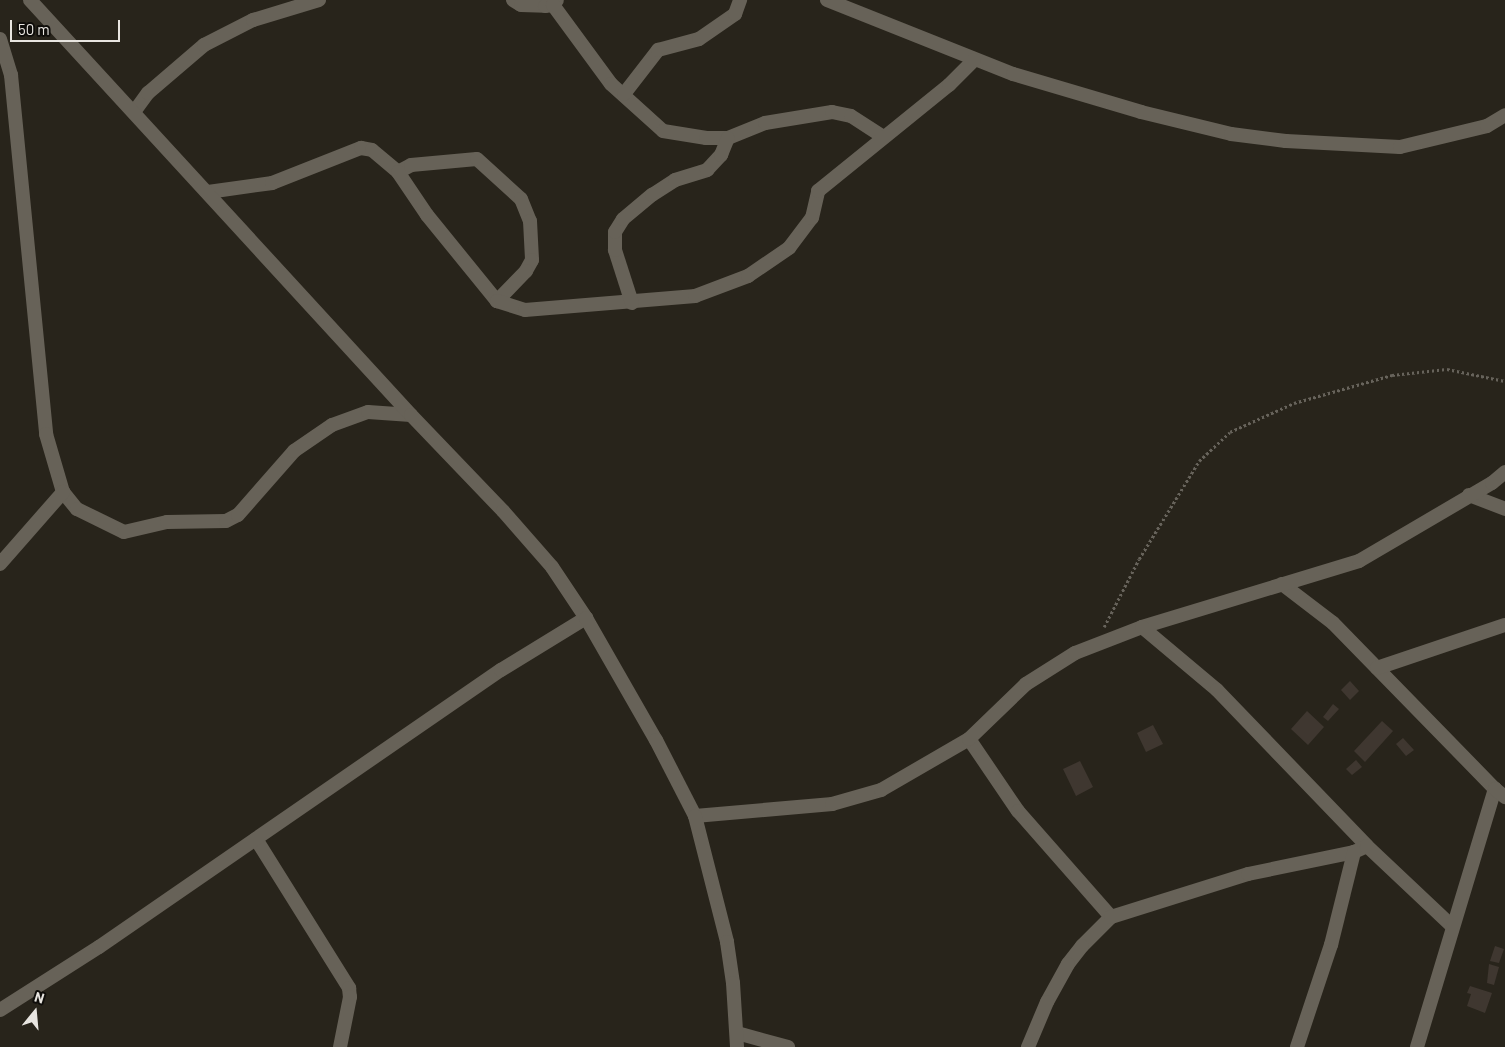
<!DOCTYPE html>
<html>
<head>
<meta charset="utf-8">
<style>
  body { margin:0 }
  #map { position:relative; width:1505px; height:1047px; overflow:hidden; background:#28241b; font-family:Barlow,sans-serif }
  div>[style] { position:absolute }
  .building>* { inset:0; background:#3f3730 }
  .path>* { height:2.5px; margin-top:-1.25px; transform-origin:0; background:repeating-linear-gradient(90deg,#67635b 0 2.5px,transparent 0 5px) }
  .minor>* { height:14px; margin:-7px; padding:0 7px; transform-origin:7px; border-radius:7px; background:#676258 }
  .tertiary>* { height:14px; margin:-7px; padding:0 7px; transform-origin:7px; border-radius:7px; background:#676258 }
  span { translate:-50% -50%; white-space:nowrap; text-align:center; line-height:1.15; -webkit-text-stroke:4.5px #0f0d0a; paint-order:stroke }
  .north { position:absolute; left:10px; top:987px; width:50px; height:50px; -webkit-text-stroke:4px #0f0d0a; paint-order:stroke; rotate:17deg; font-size:14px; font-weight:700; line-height:20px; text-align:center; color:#e8e5e0 }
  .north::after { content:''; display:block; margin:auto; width:18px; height:22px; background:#e8e5e0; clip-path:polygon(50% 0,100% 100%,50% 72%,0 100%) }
  .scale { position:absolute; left:10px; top:20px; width:110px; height:22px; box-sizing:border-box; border:2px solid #e8e5e0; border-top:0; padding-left:6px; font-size:15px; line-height:18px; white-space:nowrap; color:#e8e5e0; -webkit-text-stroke:4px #0f0d0a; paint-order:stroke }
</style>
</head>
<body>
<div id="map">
  <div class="building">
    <i style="clip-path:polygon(1350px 681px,1359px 691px,1350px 700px,1341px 690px)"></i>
    <i style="clip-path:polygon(1333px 704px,1339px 709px,1328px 721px,1323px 717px)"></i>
    <i style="clip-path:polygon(1307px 711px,1324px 727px,1308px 745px,1291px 729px)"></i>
    <i style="clip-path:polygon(1382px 721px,1393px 731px,1365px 762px,1354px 751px)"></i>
    <i style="clip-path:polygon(1153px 725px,1163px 744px,1146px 752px,1137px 733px)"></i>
    <i style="clip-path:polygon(1403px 738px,1414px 750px,1406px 756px,1396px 744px)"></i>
    <i style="clip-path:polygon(1356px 760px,1362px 767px,1352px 775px,1346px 769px)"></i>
    <i style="clip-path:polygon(1080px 761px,1093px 787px,1076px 796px,1063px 769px)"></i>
    <i style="clip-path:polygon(1495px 946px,1504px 949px,1499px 963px,1490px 961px)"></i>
    <i style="clip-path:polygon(1489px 964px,1499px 967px,1494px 985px,1487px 983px)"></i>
    <i style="clip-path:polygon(1470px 986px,1492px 993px,1485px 1013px,1467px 1006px,1471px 994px,1467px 993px)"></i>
  </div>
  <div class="path">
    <i style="left:1104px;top:627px;width:76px;rotate:-62.8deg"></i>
    <i style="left:1139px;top:559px;width:115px;rotate:-58.5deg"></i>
    <i style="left:1199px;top:461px;width:42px;rotate:-43.1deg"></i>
    <i style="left:1230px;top:432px;width:70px;rotate:-24.4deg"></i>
    <i style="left:1294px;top:403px;width:102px;rotate:-15.9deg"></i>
    <i style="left:1392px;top:375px;width:55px;rotate:-6.2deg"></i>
    <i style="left:1447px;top:369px;width:59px;rotate:11.7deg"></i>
  </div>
  <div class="minor">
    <i style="left:513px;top:0;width:9px;rotate:32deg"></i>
    <i style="left:521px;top:5px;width:24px;rotate:2deg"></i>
    <i style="left:545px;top:6px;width:8px;rotate:-7deg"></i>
    <i style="left:553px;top:5px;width:6px;rotate:-51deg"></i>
    <i style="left:827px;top:0;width:200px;rotate:21.7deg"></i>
    <i style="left:1013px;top:74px;width:134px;rotate:16.5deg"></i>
    <i style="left:1141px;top:112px;width:93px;rotate:13.7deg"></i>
    <i style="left:1231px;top:134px;width:55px;rotate:7.3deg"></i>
    <i style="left:1286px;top:141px;width:114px;rotate:3deg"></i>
    <i style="left:1400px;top:147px;width:89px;rotate:-13.6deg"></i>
    <i style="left:1487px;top:126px;width:21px;rotate:-31deg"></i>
    <i style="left:553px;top:5px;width:98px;rotate:53.7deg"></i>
    <i style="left:611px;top:84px;width:70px;rotate:42.1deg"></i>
    <i style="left:663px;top:131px;width:44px;rotate:9.2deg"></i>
    <i style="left:706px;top:138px;width:22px"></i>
    <i style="left:728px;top:138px;width:40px;rotate:-22deg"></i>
    <i style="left:765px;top:123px;width:68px;rotate:-9.3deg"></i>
    <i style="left:832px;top:112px;width:19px;rotate:12deg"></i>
    <i style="left:851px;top:116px;width:38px;rotate:33deg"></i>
    <i style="left:0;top:39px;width:38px;rotate:73deg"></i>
    <i style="left:11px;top:75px;width:361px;rotate:84.4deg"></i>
    <i style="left:46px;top:434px;width:60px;rotate:73.7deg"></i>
    <i style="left:63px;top:492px;width:22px;rotate:51deg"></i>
    <i style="left:77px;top:509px;width:52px;rotate:26.1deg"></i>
    <i style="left:124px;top:532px;width:44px;rotate:-13.1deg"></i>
    <i style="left:167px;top:522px;width:59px;rotate:-1deg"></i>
    <i style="left:226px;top:521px;width:13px;rotate:-27deg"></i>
    <i style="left:238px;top:515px;width:85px;rotate:-48.8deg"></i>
    <i style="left:294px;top:451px;width:46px;rotate:-34.4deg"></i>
    <i style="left:332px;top:425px;width:38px;rotate:-20deg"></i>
    <i style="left:368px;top:412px;width:43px;rotate:4deg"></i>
    <i style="left:624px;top:94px;width:56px;rotate:-52.3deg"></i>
    <i style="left:658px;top:50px;width:42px;rotate:-15deg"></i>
    <i style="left:699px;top:39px;width:44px;rotate:-34.8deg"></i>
    <i style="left:735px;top:14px;width:15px;rotate:-70deg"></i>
    <i style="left:134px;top:112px;width:24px;rotate:-54deg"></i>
    <i style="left:148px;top:93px;width:74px;rotate:-40.6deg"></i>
    <i style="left:204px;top:45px;width:55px;rotate:-27deg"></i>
    <i style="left:253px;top:20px;width:69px;rotate:-16.9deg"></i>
    <i style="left:398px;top:172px;width:15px;rotate:-28deg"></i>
    <i style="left:411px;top:165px;width:66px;rotate:-5.2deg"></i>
    <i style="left:477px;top:159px;width:59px;rotate:42.3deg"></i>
    <i style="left:521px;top:199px;width:24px;rotate:68deg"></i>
    <i style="left:530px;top:221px;width:39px;rotate:87deg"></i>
    <i style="left:532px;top:260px;width:13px;rotate:119deg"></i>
    <i style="left:526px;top:271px;width:42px;rotate:134deg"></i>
    <i style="left:208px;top:192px;width:65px;rotate:-8deg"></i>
    <i style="left:272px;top:183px;width:96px;rotate:-21.5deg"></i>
    <i style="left:361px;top:148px;width:11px;rotate:10deg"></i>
    <i style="left:372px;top:150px;width:34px;rotate:40deg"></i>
    <i style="left:398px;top:172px;width:52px;rotate:56deg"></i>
    <i style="left:427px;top:215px;width:111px;rotate:50.9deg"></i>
    <i style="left:497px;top:301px;width:29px;rotate:18deg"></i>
    <i style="left:525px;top:310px;width:171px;rotate:-4.7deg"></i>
    <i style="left:695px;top:296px;width:57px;rotate:-20.7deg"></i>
    <i style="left:748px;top:276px;width:50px;rotate:-34.3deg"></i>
    <i style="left:789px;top:248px;width:38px;rotate:-53deg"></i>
    <i style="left:812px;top:218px;width:28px;rotate:-77deg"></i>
    <i style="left:818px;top:191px;width:169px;rotate:-39deg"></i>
    <i style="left:949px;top:85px;width:35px;rotate:-45deg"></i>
    <i style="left:632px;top:303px;width:56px;rotate:-107.8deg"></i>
    <i style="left:615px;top:250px;width:18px;rotate:-90deg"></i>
    <i style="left:615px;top:232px;width:15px;rotate:-58deg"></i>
    <i style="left:623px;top:219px;width:38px;rotate:-40deg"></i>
    <i style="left:652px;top:195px;width:27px;rotate:-33deg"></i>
    <i style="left:675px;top:180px;width:34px;rotate:-17deg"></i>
    <i style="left:707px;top:170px;width:21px;rotate:-47deg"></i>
    <i style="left:721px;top:155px;width:18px;rotate:-68deg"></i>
    <i style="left:1469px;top:495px;width:39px;rotate:21deg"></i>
    <i style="left:0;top:564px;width:96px;rotate:-48.8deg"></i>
    <i style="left:1282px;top:584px;width:64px;rotate:37.4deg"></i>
    <i style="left:1333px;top:623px;width:232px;rotate:45.7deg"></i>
    <i style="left:1142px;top:627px;width:227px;rotate:-16.9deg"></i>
    <i style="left:1359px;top:561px;width:154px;rotate:-30.4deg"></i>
    <i style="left:1492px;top:483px;width:17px;rotate:-40deg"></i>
    <i style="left:1377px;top:668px;width:135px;rotate:-18.6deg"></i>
    <i style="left:969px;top:739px;width:87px;rotate:55.8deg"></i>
    <i style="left:1018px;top:811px;width:141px;rotate:48.7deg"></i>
    <i style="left:1111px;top:917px;width:41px;rotate:135deg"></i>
    <i style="left:1082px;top:946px;width:23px;rotate:128deg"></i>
    <i style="left:1068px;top:964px;width:43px;rotate:118.9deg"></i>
    <i style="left:1047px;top:1002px;width:49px;rotate:112.9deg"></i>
    <i style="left:695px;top:816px;width:138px;rotate:-5deg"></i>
    <i style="left:832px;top:804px;width:51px;rotate:-15.9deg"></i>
    <i style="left:881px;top:790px;width:102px;rotate:-30.1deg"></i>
    <i style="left:969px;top:739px;width:79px;rotate:-44deg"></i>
    <i style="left:1026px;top:684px;width:58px;rotate:-32.3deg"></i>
    <i style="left:1075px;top:653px;width:72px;rotate:-21.2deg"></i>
    <i style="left:1142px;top:627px;width:98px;rotate:40deg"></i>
    <i style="left:1217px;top:690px;width:216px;rotate:46.1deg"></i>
    <i style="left:256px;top:839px;width:176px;rotate:58deg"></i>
    <i style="left:349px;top:988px;width:9px;rotate:84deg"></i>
    <i style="left:350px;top:997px;width:51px;rotate:101.3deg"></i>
    <i style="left:1111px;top:917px;width:144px;rotate:-17.4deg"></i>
    <i style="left:1248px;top:874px;width:108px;rotate:-11.7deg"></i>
    <i style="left:1354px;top:852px;width:14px;rotate:-25deg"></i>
    <i style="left:1367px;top:846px;width:117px;rotate:43.3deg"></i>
    <i style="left:0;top:1010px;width:117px;rotate:-32.5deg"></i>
    <i style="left:99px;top:947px;width:488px;rotate:-34.6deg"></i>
    <i style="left:501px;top:670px;width:100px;rotate:-31.5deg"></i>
    <i style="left:737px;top:1033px;width:53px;rotate:15.4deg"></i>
    <i style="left:1297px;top:1047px;width:108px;rotate:-71.6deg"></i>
    <i style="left:1331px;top:945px;width:96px;rotate:-76.1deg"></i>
    <i style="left:1417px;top:1047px;width:270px;rotate:-73.2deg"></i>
    <i style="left:1495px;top:789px;width:13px;rotate:39deg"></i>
  </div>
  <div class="tertiary">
    <i style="left:30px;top:0;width:563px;rotate:47.45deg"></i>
    <i style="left:411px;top:415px;width:133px;rotate:46.2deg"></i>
    <i style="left:503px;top:511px;width:74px;rotate:48.8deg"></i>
    <i style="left:552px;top:567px;width:61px;rotate:56.3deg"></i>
    <i style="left:586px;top:618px;width:141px;rotate:60.2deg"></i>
    <i style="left:656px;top:740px;width:85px;rotate:62.8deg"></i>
    <i style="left:695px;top:816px;width:130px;rotate:75.7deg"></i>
    <i style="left:727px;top:942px;width:41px;rotate:81.7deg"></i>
    <i style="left:733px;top:983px;width:64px;rotate:86.4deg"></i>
  </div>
  <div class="north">N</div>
  <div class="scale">50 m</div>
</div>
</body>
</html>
